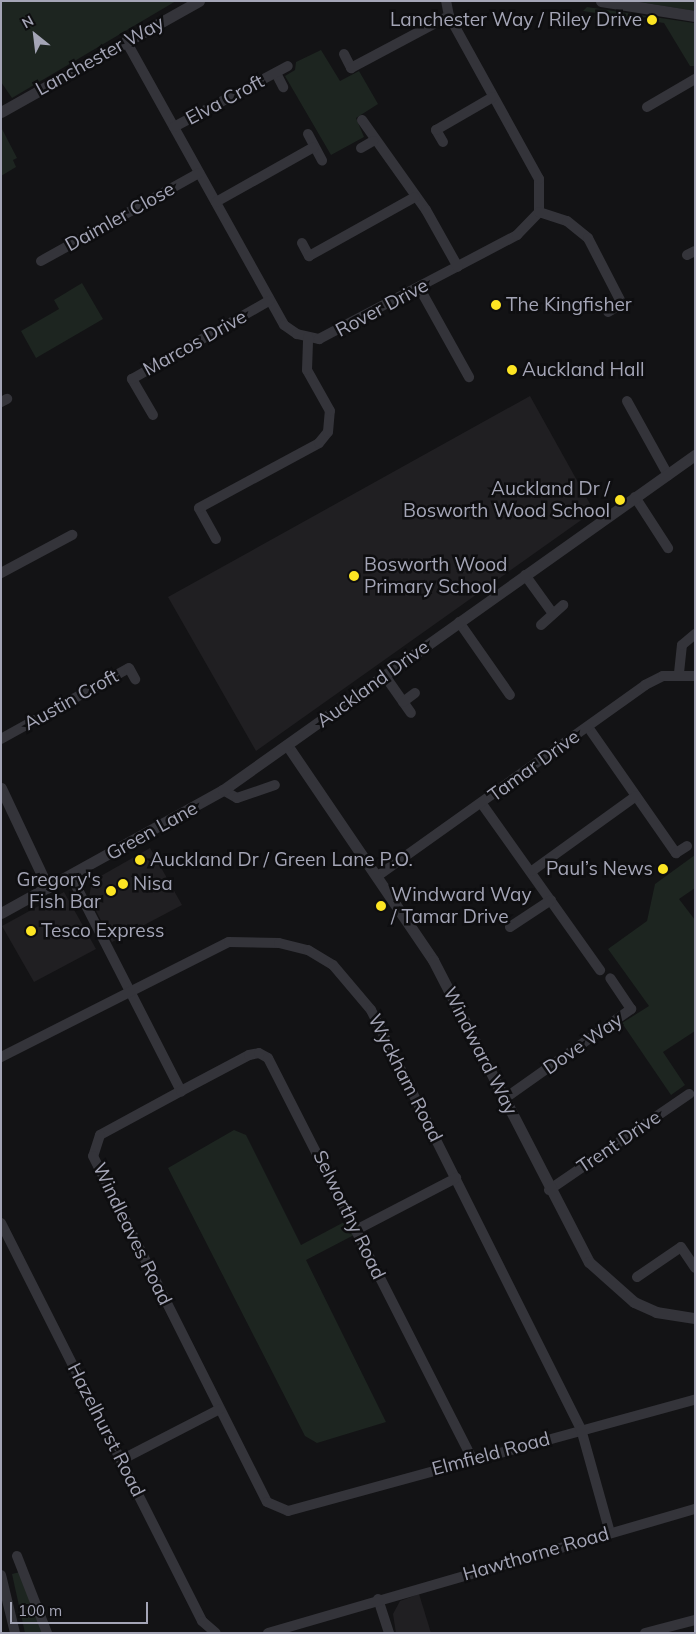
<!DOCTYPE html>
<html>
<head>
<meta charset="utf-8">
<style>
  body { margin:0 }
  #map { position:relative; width:696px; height:1634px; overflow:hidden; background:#131315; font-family:Mulish,sans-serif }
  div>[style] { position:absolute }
  .built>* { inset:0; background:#201f22 }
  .green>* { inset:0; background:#1d2520 }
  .minor>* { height:10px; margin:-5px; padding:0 5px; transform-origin:5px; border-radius:5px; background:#34343a }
  .tertiary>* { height:11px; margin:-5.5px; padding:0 5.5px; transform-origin:5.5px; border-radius:5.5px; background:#34343a }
  .dots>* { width:14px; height:14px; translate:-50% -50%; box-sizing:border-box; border:2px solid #0e0e10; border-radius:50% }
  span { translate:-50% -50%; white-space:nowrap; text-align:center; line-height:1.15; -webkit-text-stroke:5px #0e0e10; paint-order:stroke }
  .poi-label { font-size:19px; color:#a4a5b6 }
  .right { translate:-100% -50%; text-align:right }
  .left { translate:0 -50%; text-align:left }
  .street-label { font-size:19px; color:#a4a5b6 }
  .frame { position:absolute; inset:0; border:2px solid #a4a5b6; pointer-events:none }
  .north { position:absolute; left:10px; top:10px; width:50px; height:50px; -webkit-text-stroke:4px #0e0e10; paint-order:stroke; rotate:331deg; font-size:14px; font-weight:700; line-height:20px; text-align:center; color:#a4a5b6 }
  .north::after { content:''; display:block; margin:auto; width:18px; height:22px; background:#a4a5b6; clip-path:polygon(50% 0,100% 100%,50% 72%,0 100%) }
  .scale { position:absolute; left:10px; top:1602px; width:138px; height:22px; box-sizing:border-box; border:2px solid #a4a5b6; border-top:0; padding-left:6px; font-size:15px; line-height:18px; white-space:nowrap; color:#a4a5b6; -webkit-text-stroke:4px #0e0e10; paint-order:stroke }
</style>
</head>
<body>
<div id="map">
  <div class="built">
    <i style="clip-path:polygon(530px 396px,594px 511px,256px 751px,168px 597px)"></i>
    <i style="clip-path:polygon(150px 848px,182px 905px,112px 942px,89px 897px,92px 881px)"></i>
    <i style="clip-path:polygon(64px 892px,96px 949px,34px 982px,2px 926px)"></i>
    <i style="clip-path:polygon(419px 1594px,431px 1633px,396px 1633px,393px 1614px,400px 1601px)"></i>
  </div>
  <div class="green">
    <i style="clip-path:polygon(1px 1px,176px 1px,12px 98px,1px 82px)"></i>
    <i style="clip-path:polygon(633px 1px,695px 1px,695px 11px)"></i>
    <i style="clip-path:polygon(587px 7px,694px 23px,695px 66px,690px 66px,664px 23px,583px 11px)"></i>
    <i style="clip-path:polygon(321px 50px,340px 81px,359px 71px,378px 104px,356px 118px,364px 137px,331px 155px,285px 76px,295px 70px,296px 62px)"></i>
    <i style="clip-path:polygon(1px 127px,17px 158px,13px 160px,16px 167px,1px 176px)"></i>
    <i style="clip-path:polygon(82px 283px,103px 319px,36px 358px,21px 331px,59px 309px,54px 300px)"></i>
    <i style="clip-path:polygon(695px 855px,695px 888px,679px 899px,695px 920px,695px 1031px,663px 1052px,685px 1085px,671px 1095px,622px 1023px,649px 1006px,608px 949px,647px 921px,655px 884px)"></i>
    <i style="clip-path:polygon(234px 1130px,246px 1135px,301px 1245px,346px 1221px,354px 1235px,306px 1260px,386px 1422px,317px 1443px,305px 1436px,168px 1168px)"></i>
    <i style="clip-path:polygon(20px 1572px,43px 1633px,25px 1633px,12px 1574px)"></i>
  </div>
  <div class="minor">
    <i style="left:126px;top:41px;width:325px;rotate:60.9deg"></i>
    <i style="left:284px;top:325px;width:16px;rotate:35deg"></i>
    <i style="left:297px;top:334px;width:23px;rotate:13deg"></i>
    <i style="left:319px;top:339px;width:224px;rotate:-27.7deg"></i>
    <i style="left:517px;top:235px;width:32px;rotate:-46deg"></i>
    <i style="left:539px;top:212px;width:33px;rotate:-90deg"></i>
    <i style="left:539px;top:179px;width:186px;rotate:-118.9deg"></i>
    <i style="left:449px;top:16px;width:15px;rotate:-101deg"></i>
    <i style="left:344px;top:54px;width:16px;rotate:63deg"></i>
    <i style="left:351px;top:68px;width:111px;rotate:-28deg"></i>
    <i style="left:276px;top:73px;width:16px;rotate:63deg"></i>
    <i style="left:647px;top:107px;width:56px;rotate:-30.3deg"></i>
    <i style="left:362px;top:120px;width:110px;rotate:54.6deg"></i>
    <i style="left:426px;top:210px;width:65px;rotate:60.7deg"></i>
    <i style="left:174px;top:127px;width:129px;rotate:-28.2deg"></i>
    <i style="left:308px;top:134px;width:30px;rotate:62deg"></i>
    <i style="left:443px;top:142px;width:14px;rotate:-120deg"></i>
    <i style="left:436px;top:130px;width:66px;rotate:-30.1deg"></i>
    <i style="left:361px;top:148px;width:14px;rotate:-30deg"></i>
    <i style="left:216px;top:202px;width:112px;rotate:-29.3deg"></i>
    <i style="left:539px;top:212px;width:29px;rotate:18deg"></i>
    <i style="left:567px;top:221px;width:27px;rotate:39deg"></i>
    <i style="left:588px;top:238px;width:74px;rotate:62.7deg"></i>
    <i style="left:622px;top:304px;width:16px;rotate:150deg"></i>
    <i style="left:302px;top:243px;width:15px;rotate:62deg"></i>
    <i style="left:309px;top:256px;width:121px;rotate:-29.1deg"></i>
    <i style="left:687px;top:255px;width:9px;rotate:-27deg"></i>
    <i style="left:41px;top:261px;width:181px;rotate:-29.1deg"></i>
    <i style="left:420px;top:289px;width:101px;rotate:60.9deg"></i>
    <i style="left:627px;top:401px;width:85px;rotate:61deg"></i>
    <i style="left:1px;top:402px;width:7px;rotate:-27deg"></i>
    <i style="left:153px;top:415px;width:42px;rotate:-120.3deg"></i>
    <i style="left:132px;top:379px;width:158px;rotate:-29.7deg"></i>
    <i style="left:635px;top:497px;width:61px;rotate:57.1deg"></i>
    <i style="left:216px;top:539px;width:35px;rotate:-119deg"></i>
    <i style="left:199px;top:508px;width:136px;rotate:-28.4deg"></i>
    <i style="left:319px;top:443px;width:14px;rotate:-51deg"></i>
    <i style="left:328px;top:432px;width:21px;rotate:-85deg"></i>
    <i style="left:330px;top:411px;width:47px;rotate:-119.3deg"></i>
    <i style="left:307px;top:370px;width:33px;rotate:-88deg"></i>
    <i style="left:1px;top:573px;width:81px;rotate:-28.2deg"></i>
    <i style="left:525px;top:575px;width:44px;rotate:54.2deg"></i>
    <i style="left:459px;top:622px;width:89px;rotate:55.1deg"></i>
    <i style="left:541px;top:625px;width:30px;rotate:-42deg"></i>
    <i style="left:679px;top:673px;width:28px;rotate:-84deg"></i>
    <i style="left:682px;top:645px;width:17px;rotate:-40deg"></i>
    <i style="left:385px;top:676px;width:45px;rotate:54.9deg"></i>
    <i style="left:403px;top:702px;width:15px;rotate:-37deg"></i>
    <i style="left:588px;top:727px;width:154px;rotate:55.1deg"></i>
    <i style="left:676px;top:853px;width:13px;rotate:-32deg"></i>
    <i style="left:1px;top:739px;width:146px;rotate:-29deg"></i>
    <i style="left:129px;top:668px;width:13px;rotate:61deg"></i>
    <i style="left:223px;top:790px;width:16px;rotate:30deg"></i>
    <i style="left:237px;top:798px;width:40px;rotate:-18.9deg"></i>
    <i style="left:482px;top:804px;width:204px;rotate:54.6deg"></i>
    <i style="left:532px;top:871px;width:128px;rotate:-35.8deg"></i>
    <i style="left:379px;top:875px;width:327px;rotate:-35.5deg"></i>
    <i style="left:645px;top:685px;width:20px;rotate:-27deg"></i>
    <i style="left:663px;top:676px;width:32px"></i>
    <i style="left:71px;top:876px;width:242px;rotate:62.9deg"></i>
    <i style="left:181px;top:1091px;width:92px;rotate:151.5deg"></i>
    <i style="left:100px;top:1135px;width:22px;rotate:108deg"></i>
    <i style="left:93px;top:1156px;width:387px;rotate:63.3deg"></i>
    <i style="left:267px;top:1502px;width:23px;rotate:23deg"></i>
    <i style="left:288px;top:1511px;width:422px;rotate:-15.3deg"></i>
    <i style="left:510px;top:927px;width:49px;rotate:-33.4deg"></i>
    <i style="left:1px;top:1057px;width:255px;rotate:-26.8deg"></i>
    <i style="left:229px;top:942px;width:50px;rotate:1.1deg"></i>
    <i style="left:279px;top:943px;width:30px;rotate:14deg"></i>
    <i style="left:308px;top:950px;width:29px;rotate:31deg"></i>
    <i style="left:333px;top:965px;width:59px;rotate:49.8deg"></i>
    <i style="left:371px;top:1010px;width:469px;rotate:63.4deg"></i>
    <i style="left:581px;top:1429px;width:108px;rotate:74.4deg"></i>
    <i style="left:181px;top:1091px;width:77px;rotate:-27.9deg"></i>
    <i style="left:249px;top:1055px;width:10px;rotate:-11deg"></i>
    <i style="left:259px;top:1053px;width:10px;rotate:29deg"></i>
    <i style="left:268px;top:1058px;width:450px;rotate:63deg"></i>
    <i style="left:504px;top:1099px;width:156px;rotate:-35.3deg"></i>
    <i style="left:631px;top:1009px;width:37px;rotate:-124deg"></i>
    <i style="left:549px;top:1190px;width:170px;rotate:-34.4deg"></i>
    <i style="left:1px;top:1223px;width:446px;rotate:63.2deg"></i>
    <i style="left:202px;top:1621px;width:18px;rotate:41deg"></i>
    <i style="left:356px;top:1230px;width:113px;rotate:-27.5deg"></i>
    <i style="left:637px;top:1277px;width:53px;rotate:-34.3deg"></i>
    <i style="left:681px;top:1247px;width:25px;rotate:56deg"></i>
    <i style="left:121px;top:1460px;width:111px;rotate:-27.3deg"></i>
    <i style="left:17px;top:1556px;width:83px;rotate:68.7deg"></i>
    <i style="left:1px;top:1575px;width:60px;rotate:76.4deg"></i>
    <i style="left:378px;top:1599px;width:36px;rotate:72deg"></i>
    <i style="left:268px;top:1633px;width:445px;rotate:-16.2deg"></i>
    <i style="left:645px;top:1633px;width:52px;rotate:-14.6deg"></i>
  </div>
  <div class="tertiary">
    <i style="left:601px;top:1px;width:95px;rotate:9.1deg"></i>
    <i style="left:1px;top:112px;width:227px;rotate:-29.3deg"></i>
    <i style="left:287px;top:745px;width:260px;rotate:55.8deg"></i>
    <i style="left:433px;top:960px;width:340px;rotate:62.7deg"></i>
    <i style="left:589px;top:1262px;width:60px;rotate:41.6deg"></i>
    <i style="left:634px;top:1302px;width:24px;rotate:24deg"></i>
    <i style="left:656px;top:1312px;width:39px;rotate:9deg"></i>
    <i style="left:1px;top:788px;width:110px;rotate:64.8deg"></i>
    <i style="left:1px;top:913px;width:254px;rotate:-29deg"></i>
    <i style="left:223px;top:790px;width:579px;rotate:-35.37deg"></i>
  </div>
  <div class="dots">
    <i style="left:652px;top:20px;background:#fde523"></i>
    <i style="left:496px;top:305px;background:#fde523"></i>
    <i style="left:512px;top:370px;background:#fde523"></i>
    <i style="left:620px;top:500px;background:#fde523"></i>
    <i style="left:354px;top:576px;background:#fde523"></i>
    <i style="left:140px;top:860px;background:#fde523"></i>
    <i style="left:663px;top:869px;background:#fde523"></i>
    <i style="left:123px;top:884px;background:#fde523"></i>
    <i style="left:111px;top:891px;background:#fde523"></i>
    <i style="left:381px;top:906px;background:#fde523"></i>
    <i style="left:31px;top:931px;background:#fde523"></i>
  </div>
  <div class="poi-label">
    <span class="right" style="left:642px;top:20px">Lanchester Way / Riley Drive</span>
    <span class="left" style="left:506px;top:305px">The Kingfisher</span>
    <span class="left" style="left:522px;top:370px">Auckland Hall</span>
    <span class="right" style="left:610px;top:500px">Auckland Dr /<br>Bosworth Wood School</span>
    <span class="left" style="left:364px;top:576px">Bosworth Wood<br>Primary School</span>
    <span class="left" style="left:150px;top:860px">Auckland Dr / Green Lane P.O.</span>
    <span class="right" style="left:653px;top:869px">Paul’s News</span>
    <span class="right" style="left:101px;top:891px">Gregory's<br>Fish Bar</span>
    <span class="left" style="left:133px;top:884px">Nisa</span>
    <span class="left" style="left:391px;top:906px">Windward Way<br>/ Tamar Drive</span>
    <span class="left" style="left:41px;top:931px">Tesco Express</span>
  </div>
  <div class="street-label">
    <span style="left:100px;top:56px;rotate:-29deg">Lanchester Way</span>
    <span style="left:225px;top:100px;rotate:-28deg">Elva Croft</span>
    <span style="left:120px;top:217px;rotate:-29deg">Daimler Close</span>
    <span style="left:382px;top:308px;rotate:-28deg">Rover Drive</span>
    <span style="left:195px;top:343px;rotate:-29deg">Marcos Drive</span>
    <span style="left:373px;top:684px;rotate:-36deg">Auckland Drive</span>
    <span style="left:71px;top:700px;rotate:-29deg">Austin Croft</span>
    <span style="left:534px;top:766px;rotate:-36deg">Tamar Drive</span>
    <span style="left:152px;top:831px;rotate:-29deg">Green Lane</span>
    <span style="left:583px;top:1044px;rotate:-35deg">Dove Way</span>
    <span style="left:480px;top:1051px;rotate:63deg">Windward Way</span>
    <span style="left:405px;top:1078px;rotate:63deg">Wyckham Road</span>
    <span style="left:619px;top:1142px;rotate:-34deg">Trent Drive</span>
    <span style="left:349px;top:1215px;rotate:64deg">Selworthy Road</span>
    <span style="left:132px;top:1234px;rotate:64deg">Windleaves Road</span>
    <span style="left:106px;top:1430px;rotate:63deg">Hazelhurst Road</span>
    <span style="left:491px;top:1454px;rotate:-15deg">Elmfield Road</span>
    <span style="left:536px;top:1554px;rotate:-16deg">Hawthorne Road</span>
  </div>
  <div class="frame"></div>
  <div class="north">N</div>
  <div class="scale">100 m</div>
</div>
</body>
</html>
